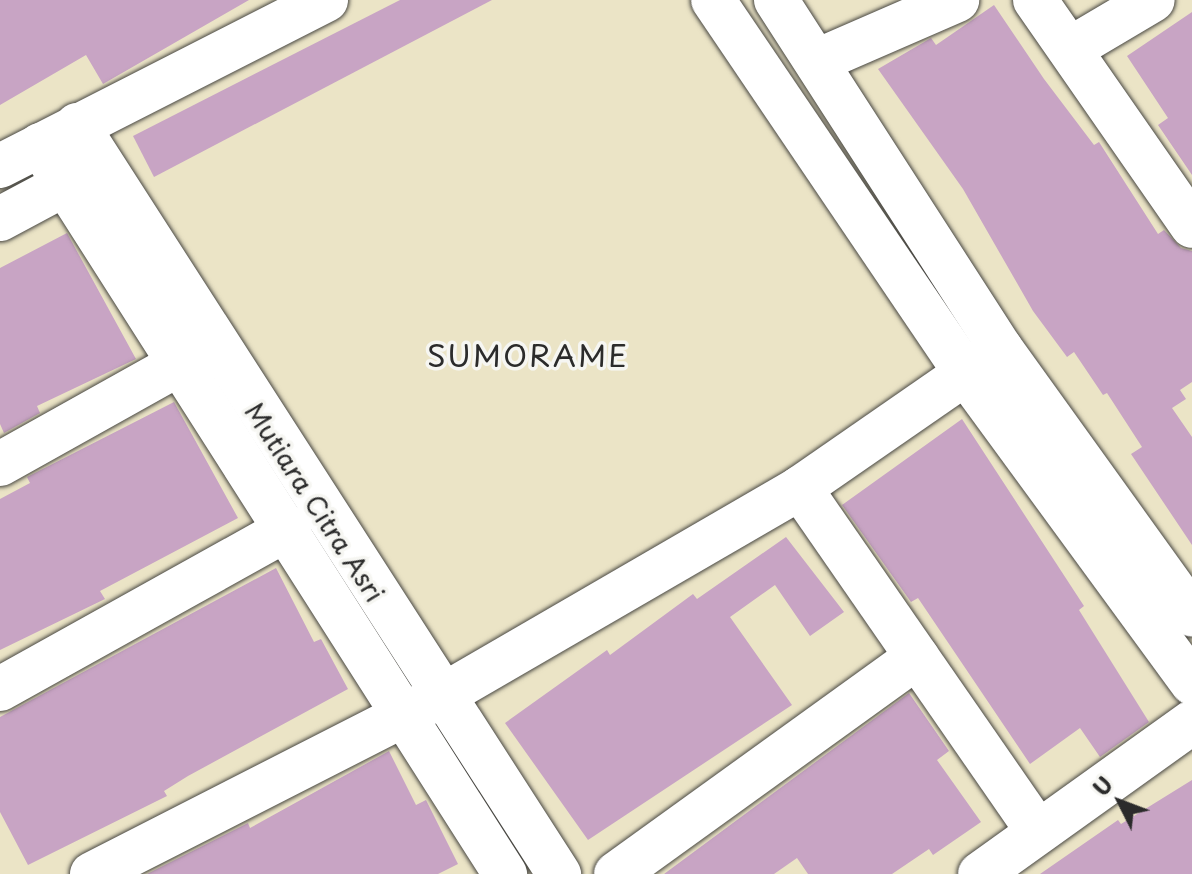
<!DOCTYPE html>
<html>
<head>
<meta charset="utf-8">
<style>
  body { margin:0 }
  #map { position:relative; width:1192px; height:874px; overflow:hidden; background:#ebe4c6; font-family:"Playpen Sans",sans-serif }
  div>[style] { position:absolute }
  .building>* { inset:0; background:#c8a4c4 }
  .roads { filter:drop-shadow(0 0 2px #484742) drop-shadow(0 0 2px #484742) }
  .minor>* { height:44px; margin:-22px; padding:0 22px; transform-origin:22px; border-radius:22px; background:#fff }
  span { translate:-50% -50%; white-space:nowrap; text-align:center; line-height:1.15; -webkit-text-stroke:7px #f6f6f2; paint-order:stroke }
  .street-label { font-size:26px; color:#2b2b2b }
  .quarter-label { font-size:30px; color:#2b2b2b; letter-spacing:2px }
  .north { position:absolute; left:1080px; top:762px; width:80px; height:80px; -webkit-text-stroke:6px #f6f6f2; paint-order:stroke; rotate:312deg; font-size:22px; font-weight:700; line-height:32px; text-align:center; color:#2b2b2b }
  .north::after { content:''; display:block; margin:auto; width:28px; height:36px; background:#2b2b2b; clip-path:polygon(50% 0,100% 100%,50% 72%,0 100%) }
</style>
</head>
<body>
<div id="map">
  <div class="building">
    <i style="clip-path:polygon(0 0,249px 0,103px 84px,86px 55px,0 105px)"></i>
    <i style="clip-path:polygon(400px 0,492px 0,154px 177px,133px 136px)"></i>
    <i style="clip-path:polygon(994px 5px,1044px 79px,1094px 145px,1099px 142px,1158px 234px,1164px 230px,1181px 248px,1192px 251px,1192px 382px,1180px 390px,1186px 399px,1172px 408px,1192px 437px,1192px 545px,1131px 454px,1142px 447px,1107px 393px,1103px 395px,1074px 352px,1067px 357px,1033px 311px,963px 189px,878px 69px,931px 38px,936px 45px)"></i>
    <i style="clip-path:polygon(1192px 12px,1192px 175px,1158px 125px,1168px 118px,1127px 56px)"></i>
    <i style="clip-path:polygon(67px 233px,136px 359px,37px 406px,40px 413px,4px 433px,0 424px,0 268px)"></i>
    <i style="clip-path:polygon(174px 402px,238px 518px,100px 591px,105px 599px,0 650px,0 499px,30px 483px,27px 477px)"></i>
    <i style="clip-path:polygon(962px 419px,1084px 606px,1079px 610px,1149px 722px,1100px 757px,1080px 728px,1030px 764px,918px 598px,911px 602px,842px 505px)"></i>
    <i style="clip-path:polygon(786px 537px,844px 612px,810px 636px,775px 585px,730px 617px,792px 705px,588px 840px,505px 723px,607px 650px,610px 655px,693px 594px,697px 599px)"></i>
    <i style="clip-path:polygon(276px 568px,314px 642px,321px 639px,348px 689px,188px 776px,164px 791px,167px 796px,28px 865px,0 812px,0 717px)"></i>
    <i style="clip-path:polygon(909px 693px,949px 751px,937px 760px,981px 822px,933px 855px,929px 849px,892px 874px,808px 874px,797px 858px,774px 874px,664px 874px)"></i>
    <i style="clip-path:polygon(389px 751px,416px 805px,426px 800px,458px 864px,438px 874px,147px 874px,248px 823px,250px 828px)"></i>
    <i style="clip-path:polygon(1192px 780px,1192px 874px,1040px 874px,1118px 820px,1121px 824px)"></i>
  </div>
  <div class="roads">
    <div class="minor">
      <i style="left:713px;top:0;width:452px;rotate:55.9deg"></i>
      <i style="left:966px;top:374px;width:383px;rotate:53.8deg"></i>
      <i style="left:776px;top:0;width:415px;rotate:57.2deg"></i>
      <i style="left:1001px;top:349px;width:327px;rotate:54.3deg"></i>
      <i style="left:1035px;top:0;width:275px;rotate:55.2deg"></i>
      <i style="left:1070px;top:49px;width:96px;rotate:-30.6deg"></i>
      <i style="left:817px;top:61px;width:153px;rotate:-23.5deg"></i>
      <i style="left:77px;top:125px;width:891px;rotate:57.24deg"></i>
      <i style="left:40px;top:145px;width:865px;rotate:57.47deg"></i>
      <i style="left:0;top:166px;width:366px;rotate:-27deg"></i>
      <i style="left:0;top:219px;width:98px;rotate:-28.1deg"></i>
      <i style="left:0;top:464px;width:203px;rotate:-29.2deg"></i>
      <i style="left:800px;top:488px;width:418px;rotate:55.3deg"></i>
      <i style="left:0;top:689px;width:331px;rotate:-29.1deg"></i>
      <i style="left:92px;top:874px;width:390px;rotate:-27deg"></i>
      <i style="left:440px;top:697px;width:416px;rotate:-30.1deg"></i>
      <i style="left:800px;top:488px;width:244px;rotate:-34.7deg"></i>
      <i style="left:616px;top:874px;width:371px;rotate:-35.8deg"></i>
      <i style="left:980px;top:874px;width:261px;rotate:-35.6deg"></i>
    </div>
  </div>
  <div class="street-label">
    <span style="left:315px;top:502px;rotate:57deg">Mutiara Citra Asri</span>
  </div>
  <div class="quarter-label">
    <span style="left:528px;top:355px">SUMORAME</span>
  </div>
  <div class="north">U</div>
</div>
</body>
</html>
